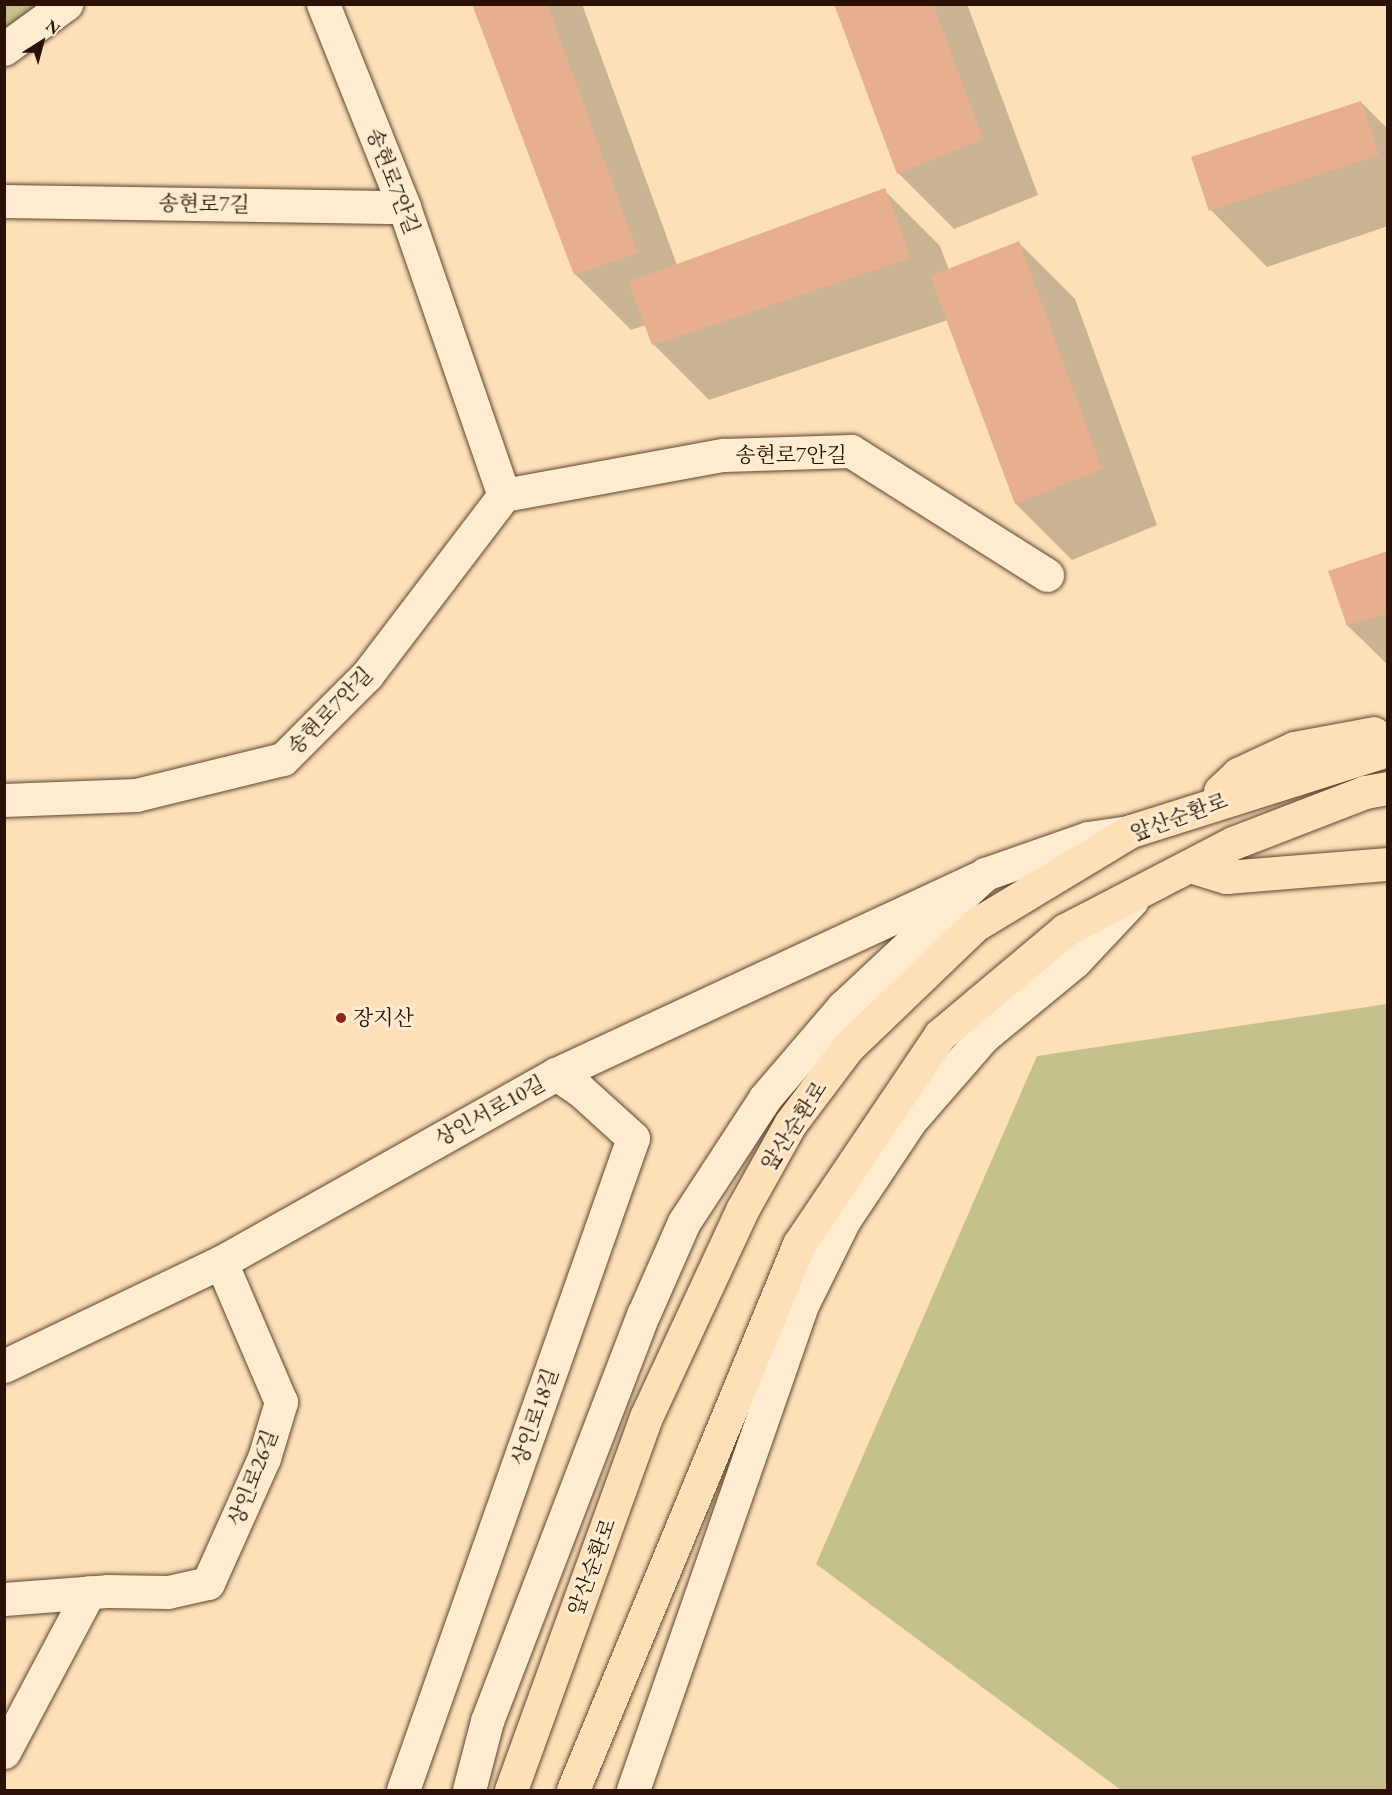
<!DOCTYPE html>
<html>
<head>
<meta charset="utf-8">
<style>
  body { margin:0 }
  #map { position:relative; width:1392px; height:1795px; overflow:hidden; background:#fde0b7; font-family:"EB Garamond","Noto Serif KR",serif }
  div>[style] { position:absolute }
  .green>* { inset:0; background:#c5c18a }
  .shadow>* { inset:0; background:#0003 }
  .building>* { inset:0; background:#e8ae90 }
  .roads { filter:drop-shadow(0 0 2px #5e4532) drop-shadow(0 0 2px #5e4532) }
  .street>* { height:33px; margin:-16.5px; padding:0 16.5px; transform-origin:16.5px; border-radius:16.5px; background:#feebd0 }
  .secondary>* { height:33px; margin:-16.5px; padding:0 16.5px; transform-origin:16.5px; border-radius:16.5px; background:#feebd0 }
  .highway>* { height:33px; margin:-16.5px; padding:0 16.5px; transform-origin:16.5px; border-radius:16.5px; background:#fde0b7 }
  .dots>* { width:16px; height:16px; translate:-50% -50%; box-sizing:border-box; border:3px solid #feebd0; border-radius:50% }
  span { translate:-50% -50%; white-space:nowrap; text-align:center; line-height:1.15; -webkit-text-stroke:6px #feebd0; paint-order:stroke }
  .street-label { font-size:21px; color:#291105 }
  .poi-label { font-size:21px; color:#291105 }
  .left { translate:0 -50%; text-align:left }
  .frame { position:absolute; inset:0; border:6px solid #291105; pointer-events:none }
  .north { position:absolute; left:12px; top:12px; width:60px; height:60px; -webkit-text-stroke:4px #feebd0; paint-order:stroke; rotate:36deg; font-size:16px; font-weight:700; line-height:24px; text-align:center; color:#291105 }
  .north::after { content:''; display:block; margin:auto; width:21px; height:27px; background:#291105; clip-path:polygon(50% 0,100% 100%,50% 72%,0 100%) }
</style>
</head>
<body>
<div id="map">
  <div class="green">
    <i style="clip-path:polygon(5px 5px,66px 5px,5px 51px)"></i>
    <i style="clip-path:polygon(1387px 1004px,1387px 1790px,1121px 1790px,816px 1564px,1037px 1056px)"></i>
  </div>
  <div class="shadow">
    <i style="clip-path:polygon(473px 4px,582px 4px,677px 265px,884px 190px,940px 246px,949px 270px,1019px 243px,1075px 299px,1157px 525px,1072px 560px,1016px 504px,948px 320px,709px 400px,653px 344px,646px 325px,631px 330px,575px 274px)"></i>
    <i style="clip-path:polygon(836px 4px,967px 4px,1038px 195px,954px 229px,898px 173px)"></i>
    <i style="clip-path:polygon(1361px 102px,1388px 129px,1388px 226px,1267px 267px,1211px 210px,1193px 158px)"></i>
    <i style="clip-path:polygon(1388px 553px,1388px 665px,1348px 626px,1330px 572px)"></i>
  </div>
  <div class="building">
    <i style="clip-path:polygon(472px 4px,547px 4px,638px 253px,574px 275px)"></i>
    <i style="clip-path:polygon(834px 4px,933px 4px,983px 139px,897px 174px)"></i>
    <i style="clip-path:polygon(1361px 101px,1379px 155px,1209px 211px,1191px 157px)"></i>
    <i style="clip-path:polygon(885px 188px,911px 258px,652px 345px,628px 282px)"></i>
    <i style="clip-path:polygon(1019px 241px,1102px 469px,1015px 504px,930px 276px)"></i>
    <i style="clip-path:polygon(1388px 551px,1388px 613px,1347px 626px,1328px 571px)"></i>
  </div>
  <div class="roads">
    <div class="street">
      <i style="left:323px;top:4px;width:219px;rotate:68.2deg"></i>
      <i style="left:404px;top:207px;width:305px;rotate:70.9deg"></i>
      <i style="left:4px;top:49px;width:77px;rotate:-36deg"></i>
      <i style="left:4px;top:201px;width:400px;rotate:0.9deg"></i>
      <i style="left:4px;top:800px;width:132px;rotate:-2.2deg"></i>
      <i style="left:136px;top:795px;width:151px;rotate:-13.8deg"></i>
      <i style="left:283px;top:759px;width:119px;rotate:-45deg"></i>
      <i style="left:367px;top:675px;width:226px;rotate:-52.7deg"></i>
      <i style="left:504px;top:495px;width:223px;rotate:-10.4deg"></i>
      <i style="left:723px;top:455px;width:128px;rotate:-1.8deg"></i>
      <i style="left:851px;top:451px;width:232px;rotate:32.3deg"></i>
      <i style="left:4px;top:1366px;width:241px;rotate:-25.6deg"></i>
      <i style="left:221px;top:1262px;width:384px;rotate:-29.3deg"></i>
      <i style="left:556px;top:1074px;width:465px;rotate:-24.9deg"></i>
      <i style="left:4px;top:1599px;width:103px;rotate:-4.4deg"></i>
      <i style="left:107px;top:1591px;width:61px;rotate:0.9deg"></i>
      <i style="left:168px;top:1592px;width:41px;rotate:-12.7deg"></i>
      <i style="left:208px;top:1583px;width:137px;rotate:-65.9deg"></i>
      <i style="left:264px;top:1458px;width:59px;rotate:-73.1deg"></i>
      <i style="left:281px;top:1402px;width:152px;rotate:-113.2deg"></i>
      <i style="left:4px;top:1752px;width:181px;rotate:-62deg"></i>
      <i style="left:403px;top:1790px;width:691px;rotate:-70.57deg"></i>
      <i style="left:633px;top:1138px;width:72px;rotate:-137.8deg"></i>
      <i style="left:580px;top:1090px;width:29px;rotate:-146deg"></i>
    </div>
    <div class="secondary">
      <i style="left:469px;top:1790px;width:71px;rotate:-75.4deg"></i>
      <i style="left:487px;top:1721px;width:437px;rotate:-69deg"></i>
      <i style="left:644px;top:1313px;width:99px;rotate:-66.3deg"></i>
      <i style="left:684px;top:1222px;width:148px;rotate:-56.8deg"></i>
      <i style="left:765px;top:1098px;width:120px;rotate:-49.4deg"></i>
      <i style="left:843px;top:1007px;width:195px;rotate:-43.1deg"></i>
      <i style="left:985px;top:874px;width:109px;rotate:-19.3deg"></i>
      <i style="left:1088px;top:838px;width:41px;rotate:-8.3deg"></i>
      <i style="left:633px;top:1790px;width:514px;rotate:-70.79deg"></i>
      <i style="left:802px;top:1305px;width:95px;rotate:-63.7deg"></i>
      <i style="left:844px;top:1220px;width:119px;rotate:-56.3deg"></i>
      <i style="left:910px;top:1121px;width:113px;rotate:-49deg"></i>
      <i style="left:984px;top:1036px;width:118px;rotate:-39.5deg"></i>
      <i style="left:1075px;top:961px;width:83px;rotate:-46.9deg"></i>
    </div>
    <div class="highway">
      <i style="left:1220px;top:791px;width:25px;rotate:-43deg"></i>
      <i style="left:1238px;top:774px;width:62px;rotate:-24.9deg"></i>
      <i style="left:1294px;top:748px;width:81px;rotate:-10.6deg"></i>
      <i style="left:1190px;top:866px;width:38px;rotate:17deg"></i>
      <i style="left:1226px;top:877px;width:163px;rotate:-4.6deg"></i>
      <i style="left:511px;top:1790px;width:397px;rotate:-70.1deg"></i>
      <i style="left:646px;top:1417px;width:228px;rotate:-65.1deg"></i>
      <i style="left:742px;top:1210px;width:98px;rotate:-60.8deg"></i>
      <i style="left:790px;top:1124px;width:96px;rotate:-53deg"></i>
      <i style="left:848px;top:1047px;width:176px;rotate:-43.8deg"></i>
      <i style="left:975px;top:925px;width:182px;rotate:-31.1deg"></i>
      <i style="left:1131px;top:831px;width:269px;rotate:-17.5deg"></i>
      <i style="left:573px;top:1790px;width:591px;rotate:-67.51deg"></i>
      <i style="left:799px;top:1244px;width:252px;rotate:-56deg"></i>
      <i style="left:940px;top:1035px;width:163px;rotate:-40deg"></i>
      <i style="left:1065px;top:930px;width:189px;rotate:-27.4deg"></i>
      <i style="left:1233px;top:843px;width:142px;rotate:-21.1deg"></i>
      <i style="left:1365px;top:792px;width:23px;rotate:-10deg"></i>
    </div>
  </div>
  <div class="dots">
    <i style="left:341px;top:1018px;background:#8f2418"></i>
  </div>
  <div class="street-label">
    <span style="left:393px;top:181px;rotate:69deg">송현로7안길</span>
    <span style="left:204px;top:204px;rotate:1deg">송현로7길</span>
    <span style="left:791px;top:455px">송현로7안길</span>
    <span style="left:330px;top:711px;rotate:-46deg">송현로7안길</span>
    <span style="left:1179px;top:817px;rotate:-20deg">앞산순환로</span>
    <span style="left:490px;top:1111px;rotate:-29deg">상인서로10길</span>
    <span style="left:794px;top:1126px;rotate:-57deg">앞산순환로</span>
    <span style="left:535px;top:1417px;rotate:-71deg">상인로18길</span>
    <span style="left:253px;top:1478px;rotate:-69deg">상인로26길</span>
    <span style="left:592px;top:1567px;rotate:-70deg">앞산순환로</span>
  </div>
  <div class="poi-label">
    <span class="left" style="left:353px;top:1018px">장지산</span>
  </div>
  <div class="frame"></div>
  <div class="north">N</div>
</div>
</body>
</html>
